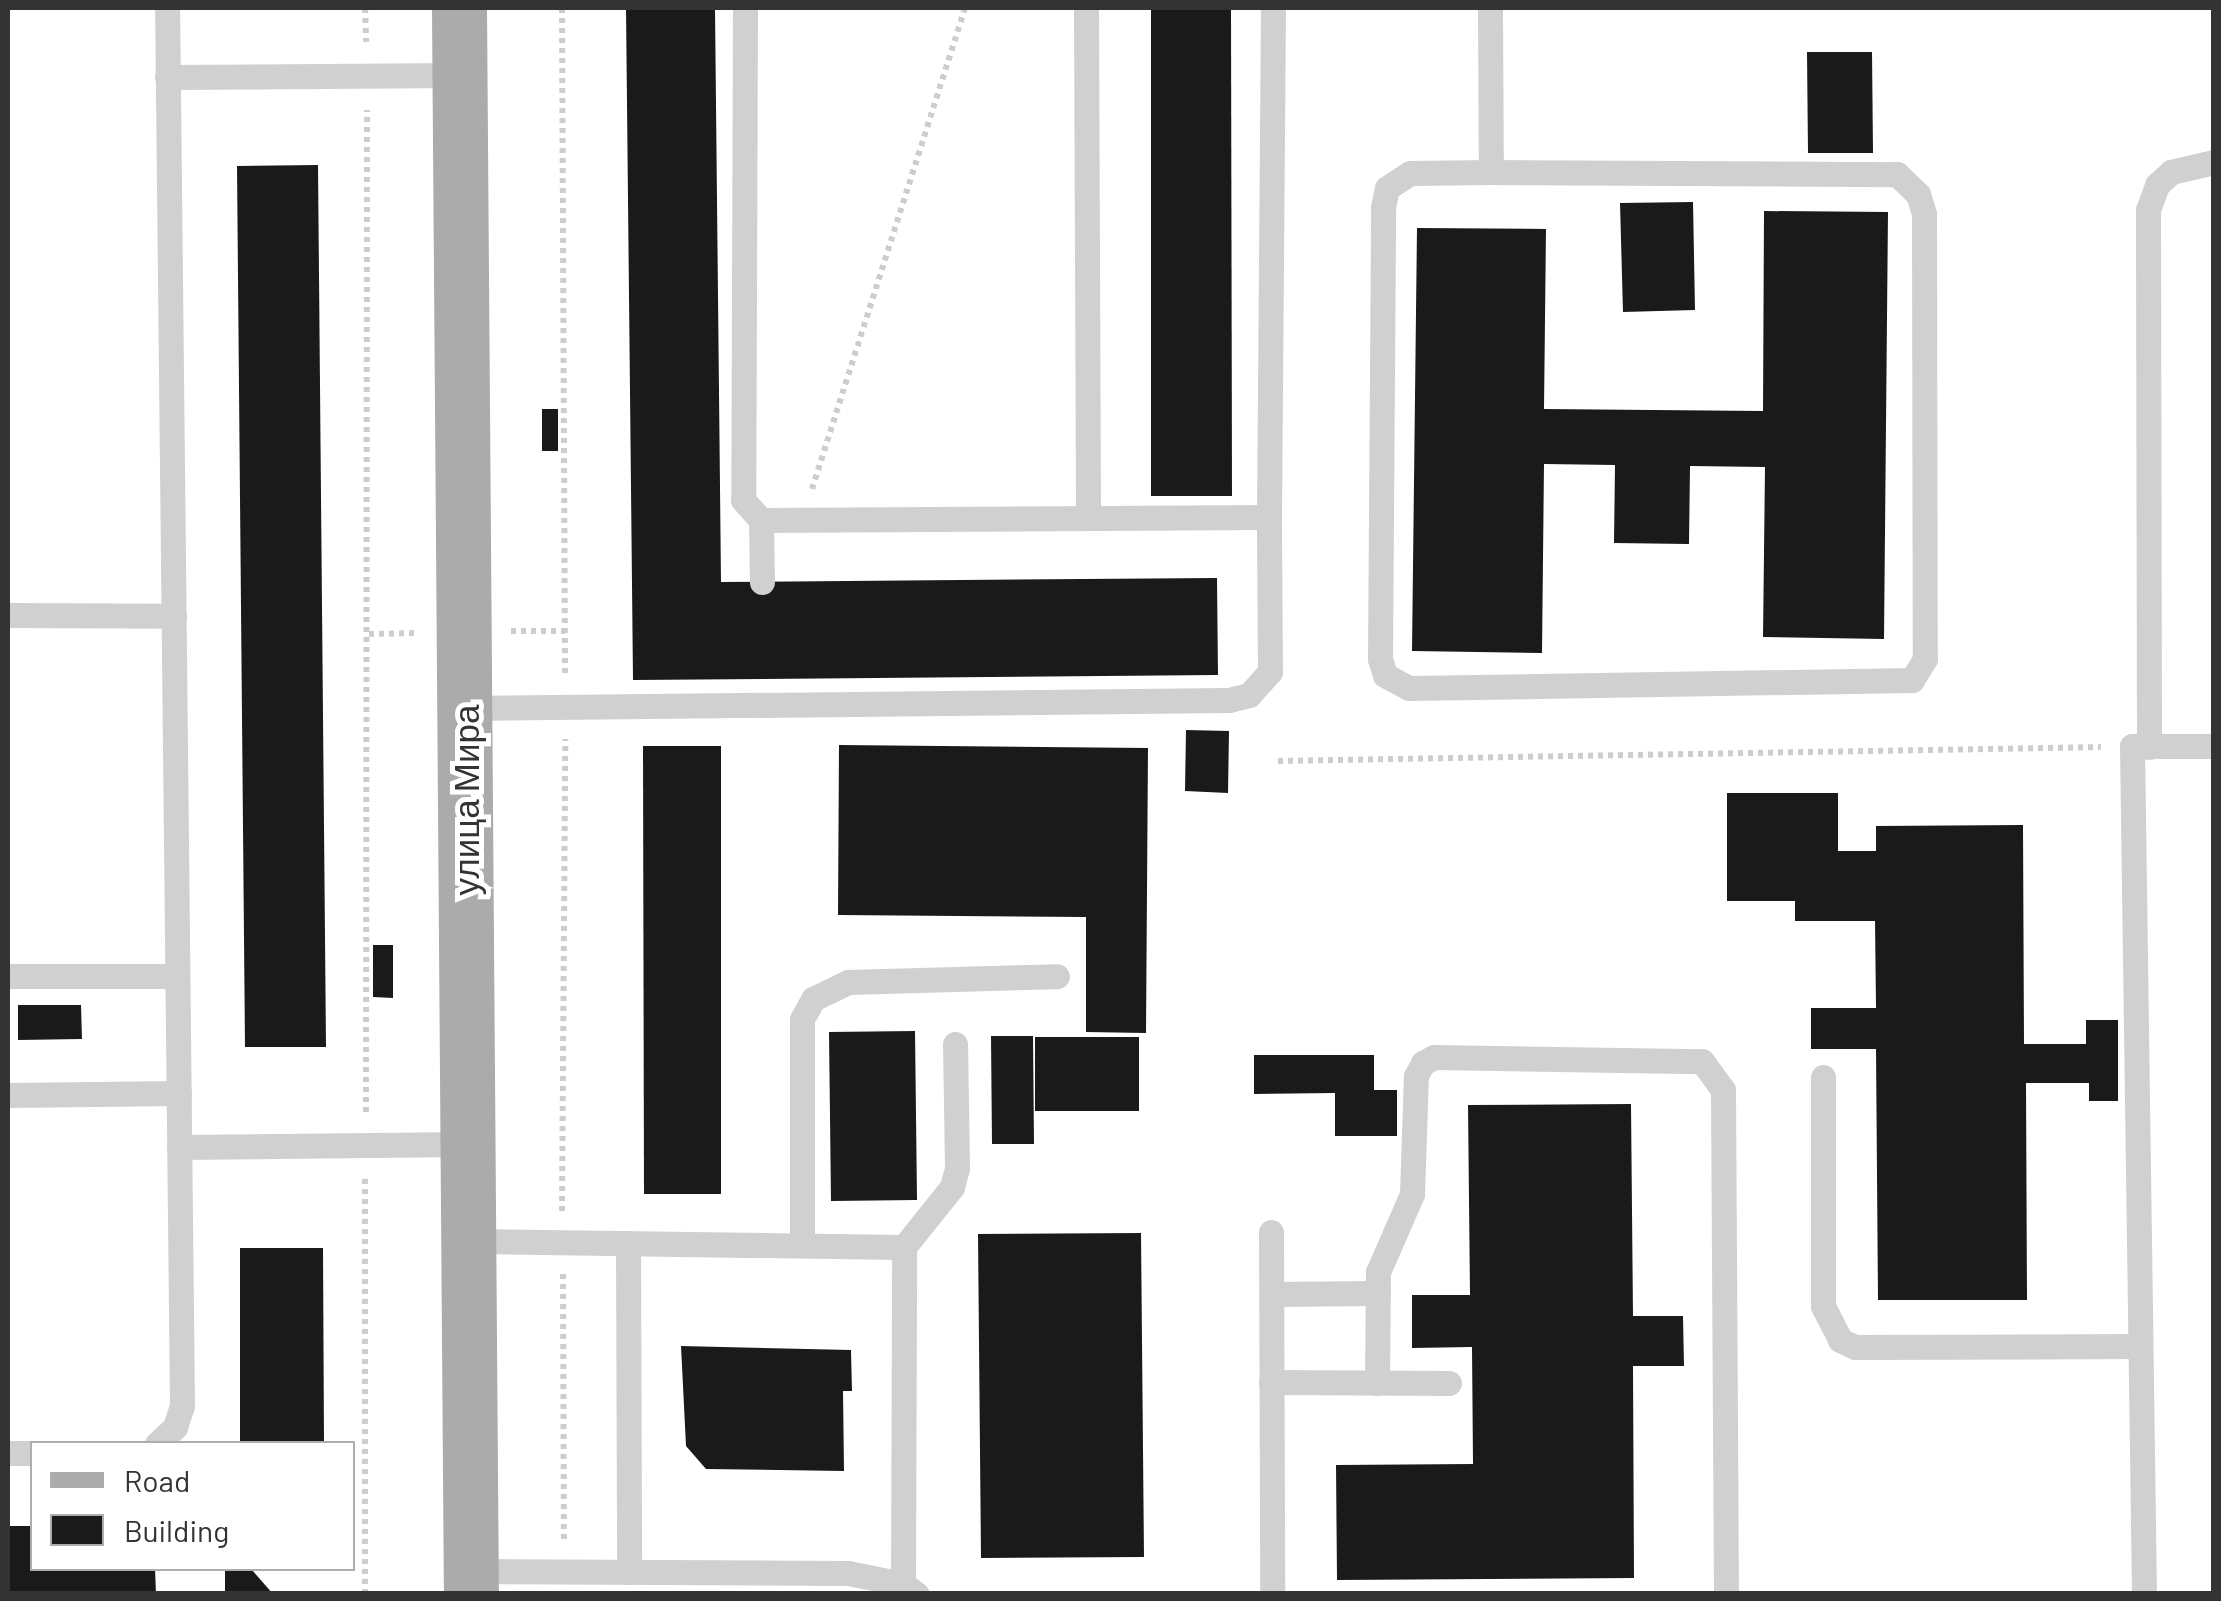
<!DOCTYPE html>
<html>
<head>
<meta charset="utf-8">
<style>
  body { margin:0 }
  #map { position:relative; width:2221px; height:1601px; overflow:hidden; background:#fff; font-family:Barlow,sans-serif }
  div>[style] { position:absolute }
  .building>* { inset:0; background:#1a1a1a }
  .path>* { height:6px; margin-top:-3px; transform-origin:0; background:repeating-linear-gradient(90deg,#cdcdcd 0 5px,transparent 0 10px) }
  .lane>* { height:25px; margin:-12.5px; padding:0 12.5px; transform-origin:12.5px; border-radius:12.5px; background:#d0d0d0 }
  .primary>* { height:55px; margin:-27.5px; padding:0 27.5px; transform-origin:27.5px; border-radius:27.5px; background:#ababab }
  span { translate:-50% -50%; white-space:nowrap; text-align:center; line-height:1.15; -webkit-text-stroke:10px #fff; paint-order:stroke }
  .street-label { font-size:35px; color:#333 }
  .frame { position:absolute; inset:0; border:10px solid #333; pointer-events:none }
  .legend { position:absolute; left:30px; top:1441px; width:325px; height:130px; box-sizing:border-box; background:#fff; border:2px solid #adadad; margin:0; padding:12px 18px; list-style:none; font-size:30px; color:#333 }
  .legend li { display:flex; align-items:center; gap:20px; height:50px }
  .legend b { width:50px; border:2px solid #adadad }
</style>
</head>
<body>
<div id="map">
  <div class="building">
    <i style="clip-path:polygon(626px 8px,715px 8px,721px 582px,1217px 578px,1218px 675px,633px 680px)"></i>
    <i style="clip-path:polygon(1151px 8px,1231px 8px,1232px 496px,1151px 496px)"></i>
    <i style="clip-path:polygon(1807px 52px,1872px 52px,1873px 153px,1808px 153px)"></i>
    <i style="clip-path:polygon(318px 165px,326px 1047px,245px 1047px,237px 166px)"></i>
    <i style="clip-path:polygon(1693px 202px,1695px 310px,1623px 312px,1620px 203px)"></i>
    <i style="clip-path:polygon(1764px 211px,1888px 212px,1884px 639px,1763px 637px,1765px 467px,1690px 466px,1689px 544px,1614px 543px,1615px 465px,1544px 464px,1542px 653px,1412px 651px,1417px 228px,1546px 229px,1544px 409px,1763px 411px)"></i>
    <i style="clip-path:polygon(542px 409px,558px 409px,558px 451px,542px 451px)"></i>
    <i style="clip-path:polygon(1186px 730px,1229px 731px,1228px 793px,1185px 791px)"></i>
    <i style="clip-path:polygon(839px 745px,1148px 748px,1146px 1033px,1086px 1032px,1086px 917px,838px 915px)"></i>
    <i style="clip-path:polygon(643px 746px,721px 746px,721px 1194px,644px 1194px)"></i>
    <i style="clip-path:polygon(1727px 793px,1838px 793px,1838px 851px,1876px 851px,1876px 826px,2023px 825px,2024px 1044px,2086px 1044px,2086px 1020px,2118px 1020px,2118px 1101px,2089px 1101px,2089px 1083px,2026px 1083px,2027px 1300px,1878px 1300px,1876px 1049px,1811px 1049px,1811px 1008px,1876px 1008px,1875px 921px,1795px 921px,1795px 901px,1727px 901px)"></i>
    <i style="clip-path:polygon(373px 945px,393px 945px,393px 998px,373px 997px)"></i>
    <i style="clip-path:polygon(18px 1005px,81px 1005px,82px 1039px,18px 1040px)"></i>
    <i style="clip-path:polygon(915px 1031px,917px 1200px,831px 1201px,829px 1032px)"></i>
    <i style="clip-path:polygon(991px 1036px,1033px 1036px,1034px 1144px,992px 1144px)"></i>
    <i style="clip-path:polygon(1035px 1037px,1139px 1037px,1139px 1111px,1035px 1111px)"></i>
    <i style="clip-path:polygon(1254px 1055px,1374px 1055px,1374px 1090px,1397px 1090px,1397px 1136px,1335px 1136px,1335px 1093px,1254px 1094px)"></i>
    <i style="clip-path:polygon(1631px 1104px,1633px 1316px,1683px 1316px,1684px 1366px,1633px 1366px,1634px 1578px,1337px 1580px,1336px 1465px,1473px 1464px,1472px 1347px,1412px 1348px,1412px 1295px,1470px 1295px,1468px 1105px)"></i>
    <i style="clip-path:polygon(1141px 1233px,1144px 1557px,981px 1558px,978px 1234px)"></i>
    <i style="clip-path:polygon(240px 1248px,323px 1248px,324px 1444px,240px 1444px)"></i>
    <i style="clip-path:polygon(681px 1346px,851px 1350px,852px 1391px,843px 1391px,844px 1471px,706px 1469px,686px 1446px)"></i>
    <i style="clip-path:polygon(8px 1526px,32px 1526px,32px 1568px,155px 1568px,156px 1594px,8px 1594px)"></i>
    <i style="clip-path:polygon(225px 1570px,252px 1570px,273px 1594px,225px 1594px)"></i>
  </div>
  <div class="path">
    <i style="left:365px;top:8px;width:34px;rotate:88deg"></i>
    <i style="left:562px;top:8px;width:668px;rotate:89.74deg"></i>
    <i style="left:812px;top:489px;width:505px;rotate:-72.35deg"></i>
    <i style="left:511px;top:631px;width:54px"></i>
    <i style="left:369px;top:634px;width:49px;rotate:-1.2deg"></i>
    <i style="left:1278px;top:761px;width:823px;rotate:-0.97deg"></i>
    <i style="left:366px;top:1112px;width:1002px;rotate:-89.94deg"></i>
    <i style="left:562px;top:1211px;width:472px;rotate:-89.6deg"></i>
    <i style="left:563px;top:1274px;width:267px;rotate:89.8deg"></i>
    <i style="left:365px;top:1594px;width:419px;rotate:-90deg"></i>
  </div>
  <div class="lane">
    <i style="left:745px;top:8px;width:492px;rotate:90.2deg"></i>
    <i style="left:743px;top:500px;width:27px;rotate:48deg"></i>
    <i style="left:761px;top:520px;width:62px;rotate:89.1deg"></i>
    <i style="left:1086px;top:8px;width:509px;rotate:89.77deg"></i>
    <i style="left:1490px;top:8px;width:164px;rotate:89.7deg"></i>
    <i style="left:167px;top:77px;width:293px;rotate:-0.4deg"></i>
    <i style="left:1491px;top:172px;width:406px;rotate:0.3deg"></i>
    <i style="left:1897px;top:174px;width:29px;rotate:44deg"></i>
    <i style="left:1918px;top:194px;width:21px;rotate:73deg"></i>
    <i style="left:1924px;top:214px;width:445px;rotate:89.9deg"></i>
    <i style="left:1925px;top:659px;width:25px;rotate:122deg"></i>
    <i style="left:1912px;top:680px;width:503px;rotate:179.09deg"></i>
    <i style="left:1409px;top:688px;width:27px;rotate:-152deg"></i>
    <i style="left:1385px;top:675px;width:17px;rotate:-107deg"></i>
    <i style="left:1380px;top:659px;width:452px;rotate:-89.6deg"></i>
    <i style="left:1383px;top:207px;width:19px;rotate:-78deg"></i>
    <i style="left:1387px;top:188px;width:27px;rotate:-33deg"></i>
    <i style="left:1410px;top:173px;width:81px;rotate:-0.7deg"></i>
    <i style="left:761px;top:520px;width:508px;rotate:-0.34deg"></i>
    <i style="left:1269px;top:517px;width:509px;rotate:-89.55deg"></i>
    <i style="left:8px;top:615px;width:166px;rotate:0.3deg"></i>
    <i style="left:464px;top:708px;width:765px;rotate:-0.6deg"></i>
    <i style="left:1229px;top:700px;width:21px;rotate:-14deg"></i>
    <i style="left:1249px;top:695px;width:31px;rotate:-48deg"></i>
    <i style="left:1270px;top:672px;width:155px;rotate:-90.4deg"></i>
    <i style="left:2149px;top:747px;width:537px;rotate:-90.11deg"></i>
    <i style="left:2148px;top:210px;width:27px;rotate:-70deg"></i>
    <i style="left:2157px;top:185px;width:19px;rotate:-43deg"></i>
    <i style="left:2171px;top:172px;width:44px;rotate:-13.1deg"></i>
    <i style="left:8px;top:976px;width:169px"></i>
    <i style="left:1823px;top:1077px;width:229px;rotate:90deg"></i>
    <i style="left:1823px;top:1306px;width:38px;rotate:63deg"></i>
    <i style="left:1840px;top:1340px;width:17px;rotate:25deg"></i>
    <i style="left:1855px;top:1347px;width:285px;rotate:-0.2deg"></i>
    <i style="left:8px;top:1095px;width:171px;rotate:-0.7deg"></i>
    <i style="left:179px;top:1147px;width:288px;rotate:-0.6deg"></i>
    <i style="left:1271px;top:1232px;width:362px;rotate:89.8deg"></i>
    <i style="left:468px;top:1241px;width:436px;rotate:0.8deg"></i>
    <i style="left:628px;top:1243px;width:329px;rotate:89.8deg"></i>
    <i style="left:802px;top:1245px;width:226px;rotate:-90deg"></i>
    <i style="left:802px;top:1019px;width:23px;rotate:-61deg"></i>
    <i style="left:813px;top:999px;width:39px;rotate:-26deg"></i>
    <i style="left:848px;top:982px;width:209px;rotate:-1.6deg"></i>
    <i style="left:1272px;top:1294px;width:106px;rotate:-0.5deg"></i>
    <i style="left:1271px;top:1382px;width:178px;rotate:0.3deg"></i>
    <i style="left:1377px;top:1383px;width:111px;rotate:-89.5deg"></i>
    <i style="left:1378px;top:1272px;width:85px;rotate:-66.4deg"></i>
    <i style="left:1412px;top:1194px;width:118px;rotate:-88.1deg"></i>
    <i style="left:1416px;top:1076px;width:15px;rotate:-62deg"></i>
    <i style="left:1423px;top:1063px;width:13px;rotate:-29deg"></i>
    <i style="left:1434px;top:1057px;width:268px;rotate:0.9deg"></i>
    <i style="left:1702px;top:1061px;width:36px;rotate:54deg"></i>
    <i style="left:1723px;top:1090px;width:504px;rotate:89.66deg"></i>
    <i style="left:157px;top:1444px;width:25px;rotate:-43deg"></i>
    <i style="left:175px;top:1427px;width:22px;rotate:-72deg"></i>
    <i style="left:182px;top:1406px;width:1398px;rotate:-90.61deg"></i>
    <i style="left:8px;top:1453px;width:24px"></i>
    <i style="left:471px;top:1571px;width:377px;rotate:0.3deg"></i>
    <i style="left:848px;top:1573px;width:56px;rotate:11.3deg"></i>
    <i style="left:903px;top:1584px;width:17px;rotate:36deg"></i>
    <i style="left:903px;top:1584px;width:337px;rotate:-89.8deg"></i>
    <i style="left:904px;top:1247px;width:77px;rotate:-51.3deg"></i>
    <i style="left:952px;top:1187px;width:20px;rotate:-75deg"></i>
    <i style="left:957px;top:1168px;width:124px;rotate:-90.9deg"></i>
    <i style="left:2144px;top:1594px;width:848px;rotate:-90.81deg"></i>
    <i style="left:2132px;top:746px;width:82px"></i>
  </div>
  <div class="primary">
    <i style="left:459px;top:8px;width:1586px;rotate:89.57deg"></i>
  </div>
  <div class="street-label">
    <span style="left:465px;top:800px;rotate:-90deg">улица Мира</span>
  </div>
  <div class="frame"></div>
  <ul class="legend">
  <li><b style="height:12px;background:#ababab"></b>Road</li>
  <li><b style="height:28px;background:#1a1a1a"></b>Building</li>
  </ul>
</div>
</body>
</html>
